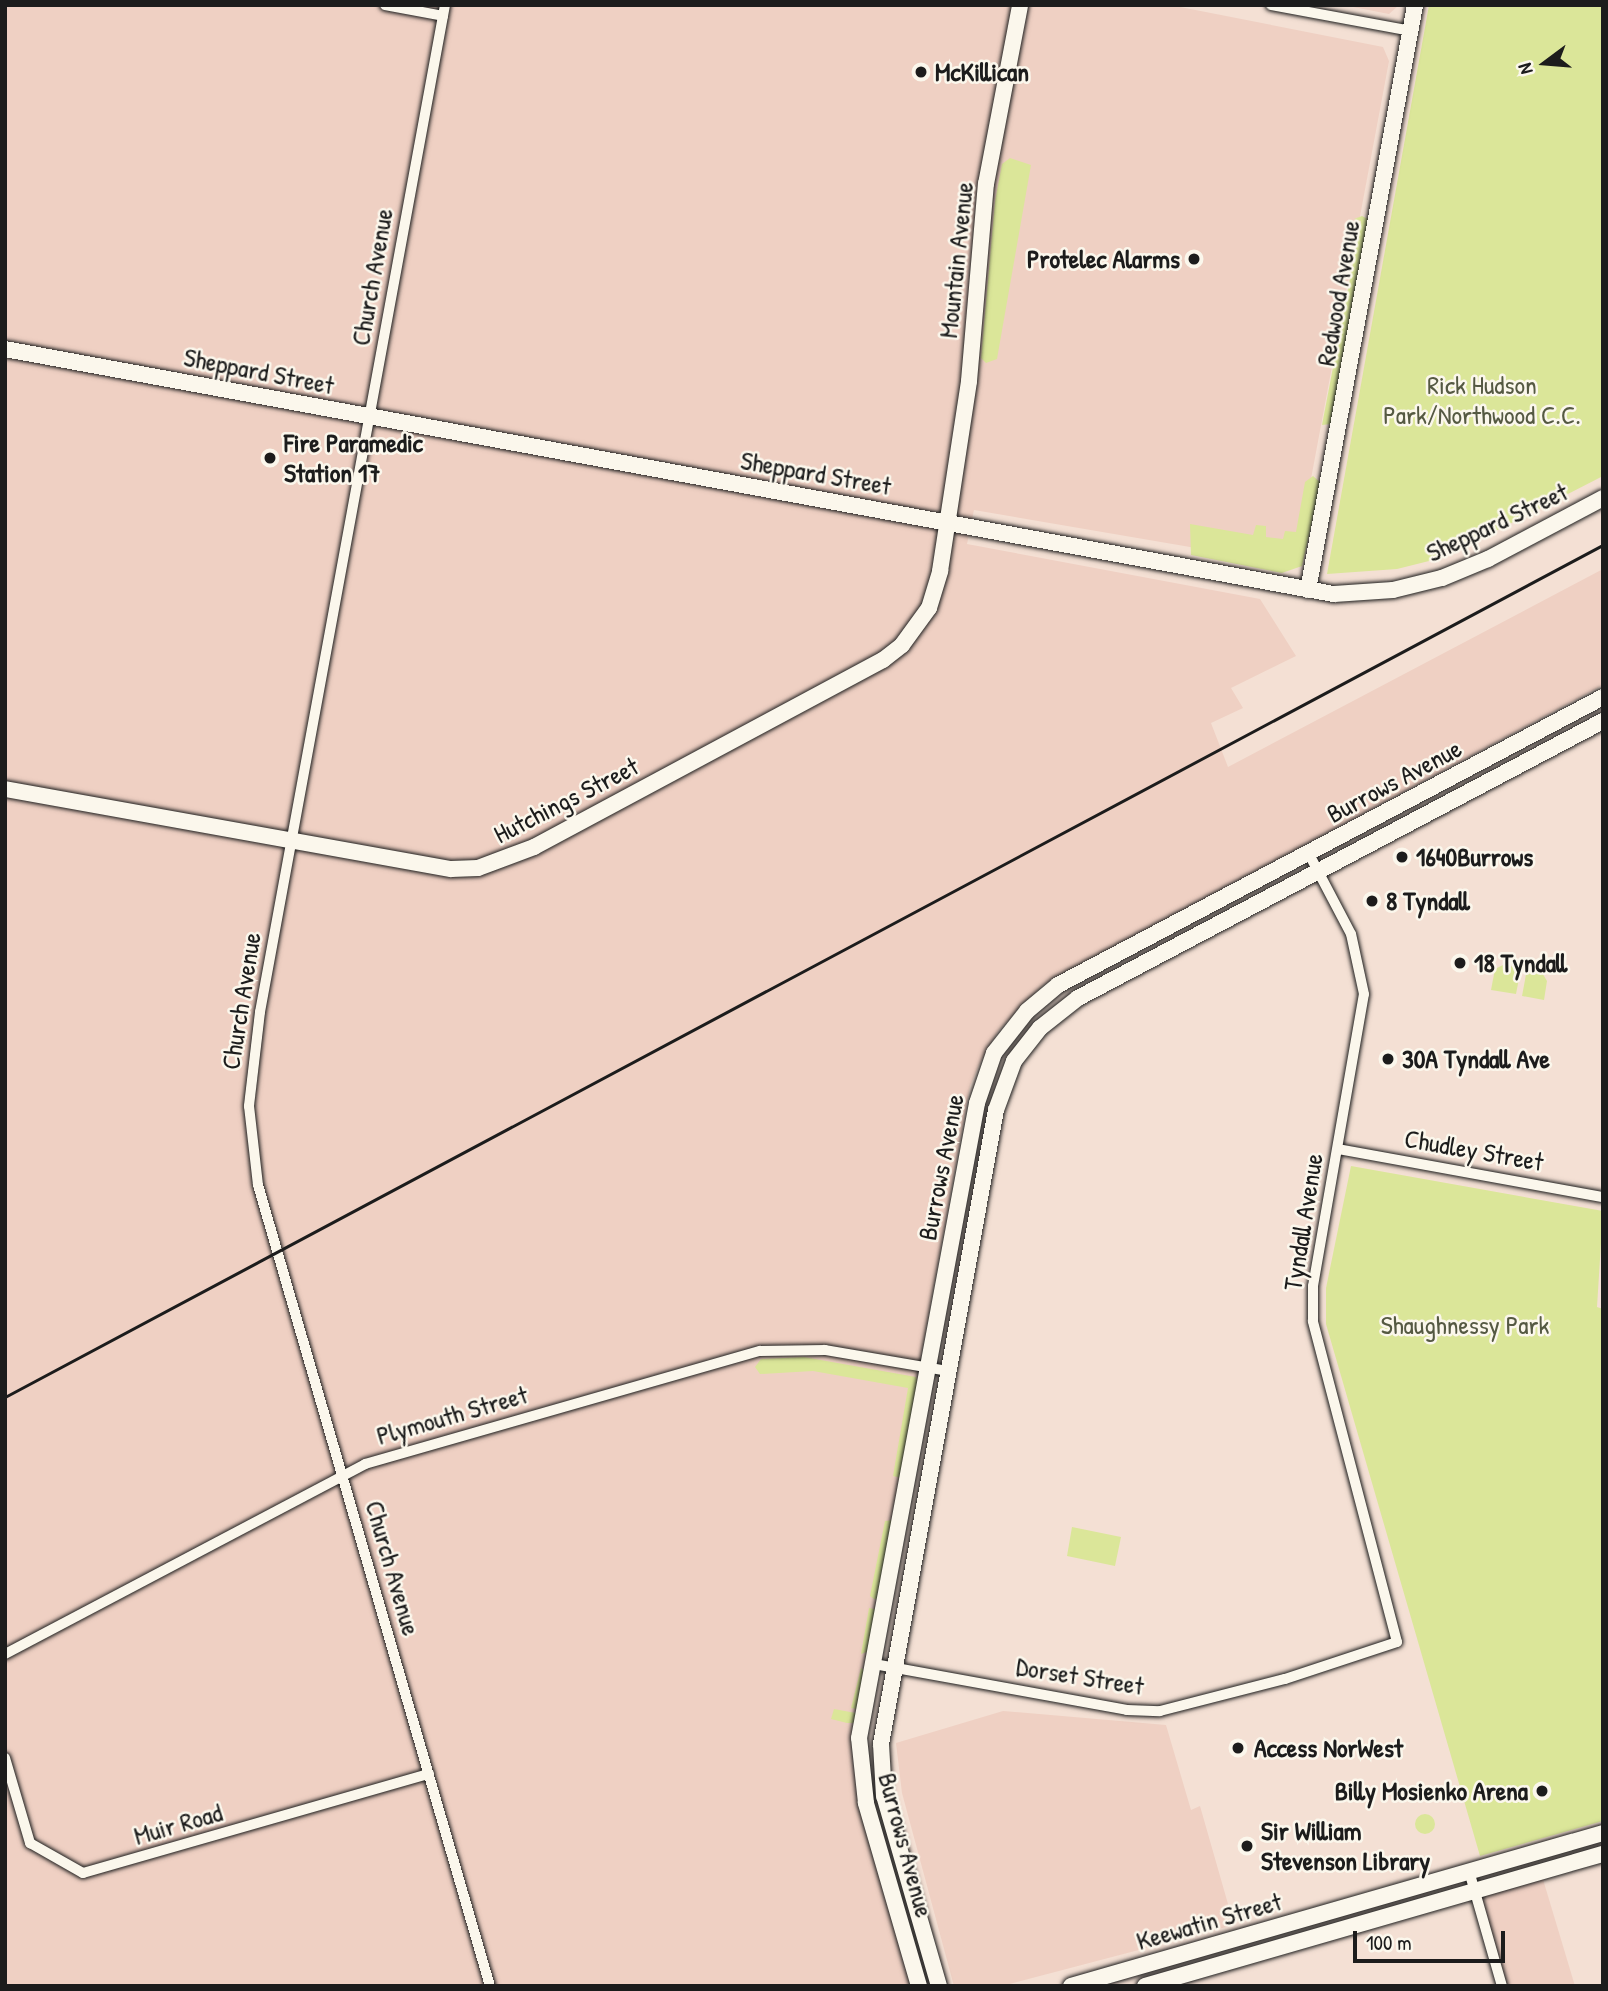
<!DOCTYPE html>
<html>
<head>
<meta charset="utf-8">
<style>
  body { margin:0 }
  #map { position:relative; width:1608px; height:1991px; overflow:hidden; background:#f4e0d4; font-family:"Patrick Hand",sans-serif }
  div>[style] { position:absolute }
  .built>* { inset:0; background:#efd0c3 }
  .green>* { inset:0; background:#dbe699 }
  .round { border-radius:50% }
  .roads { filter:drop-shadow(0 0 2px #1c1c1c) drop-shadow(0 0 2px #1c1c1c) }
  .street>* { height:10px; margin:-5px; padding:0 5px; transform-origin:5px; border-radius:5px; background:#fbf7ec }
  .secondary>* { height:16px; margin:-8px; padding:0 8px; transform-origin:8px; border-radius:8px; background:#fbf7ec }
  .rail>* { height:2.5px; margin:-1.25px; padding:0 1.25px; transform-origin:1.25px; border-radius:1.25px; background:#1c1c1c }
  .dots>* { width:19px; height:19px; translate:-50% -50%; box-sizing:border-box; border:4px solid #fbf7ec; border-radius:50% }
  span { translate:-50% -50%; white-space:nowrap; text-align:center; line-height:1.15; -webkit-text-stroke:5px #fbf7ec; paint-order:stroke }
  .poi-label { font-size:26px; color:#1c1c1c; font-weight:700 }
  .left { translate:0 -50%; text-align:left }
  .right { translate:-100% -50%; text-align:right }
  .street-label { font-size:26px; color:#1c1c1c }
  .park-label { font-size:26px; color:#555942 }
  .frame { position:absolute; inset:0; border:7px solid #1c1c1c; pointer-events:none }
  .north { position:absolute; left:1510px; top:28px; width:70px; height:70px; -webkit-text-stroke:5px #fbf7ec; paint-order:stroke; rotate:254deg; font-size:19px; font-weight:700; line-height:28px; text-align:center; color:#1c1c1c }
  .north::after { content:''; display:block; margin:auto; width:24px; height:32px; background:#1c1c1c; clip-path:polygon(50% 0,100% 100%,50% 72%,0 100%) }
  .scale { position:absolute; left:1353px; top:1931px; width:152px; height:32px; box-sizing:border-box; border:4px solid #1c1c1c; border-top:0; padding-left:9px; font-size:21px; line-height:24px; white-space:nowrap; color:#1c1c1c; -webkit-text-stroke:5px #fbf7ec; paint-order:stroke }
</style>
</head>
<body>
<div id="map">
  <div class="built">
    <i style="clip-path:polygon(5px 5px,1170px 5px,1383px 47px,1389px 61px,1308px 495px,1290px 564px,974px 510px,967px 544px,1260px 599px,1296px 656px,1231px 688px,1243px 708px,1211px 723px,1228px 767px,1603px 569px,1603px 685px,1043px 985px,998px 1031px,979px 1065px,970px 1086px,853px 1735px,853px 1766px,914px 1986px,5px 1986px)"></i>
    <i style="clip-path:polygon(1343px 5px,1399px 5px,1389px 14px)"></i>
    <i style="clip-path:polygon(1003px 1711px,1166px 1725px,1191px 1810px,1200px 1806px,1234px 1925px,1002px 1986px,954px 1986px,902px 1793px,896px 1743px)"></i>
    <i style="clip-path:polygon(1542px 1876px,1575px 1986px,1507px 1986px,1480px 1894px)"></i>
  </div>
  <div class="green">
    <i style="clip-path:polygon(1429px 5px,1603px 5px,1603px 476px,1445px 557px,1397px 569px,1327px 574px)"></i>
    <i style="clip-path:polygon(1010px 158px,1031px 165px,997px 359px,986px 363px,981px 358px,995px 201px,1002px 164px)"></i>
    <i style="clip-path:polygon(1362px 216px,1368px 219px,1331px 424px,1322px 425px,1361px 221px,1354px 219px)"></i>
    <i style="clip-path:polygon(1313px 476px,1321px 483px,1302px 566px,1282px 573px,1191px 555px,1190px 524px,1253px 535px,1256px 525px,1266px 526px,1266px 537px,1283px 539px,1285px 531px,1296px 532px,1305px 482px)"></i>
    <i style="clip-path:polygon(1503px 965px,1521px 968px,1516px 994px,1491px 990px,1495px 969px)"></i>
    <i style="clip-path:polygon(1527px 969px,1541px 971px,1547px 981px,1544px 1000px,1522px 996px)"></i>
    <i style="clip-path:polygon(1351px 1166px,1603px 1211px,1597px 1307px,1603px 1309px,1603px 1821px,1480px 1856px,1326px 1324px,1326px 1288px)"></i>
    <i style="clip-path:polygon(804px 1357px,916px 1377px,920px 1389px,901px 1478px,893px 1476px,908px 1388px,813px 1371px,760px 1374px,755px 1367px,761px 1359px)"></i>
    <i style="clip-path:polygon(894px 1520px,879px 1600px,874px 1599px,870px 1596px,885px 1521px)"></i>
    <i style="clip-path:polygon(1072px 1527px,1121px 1537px,1115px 1566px,1067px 1556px)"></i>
    <i style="clip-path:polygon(869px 1608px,879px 1610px,869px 1651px,861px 1654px)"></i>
    <i style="clip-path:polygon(861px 1668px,866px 1672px,862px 1710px,851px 1708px)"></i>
    <i style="clip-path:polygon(834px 1709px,861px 1714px,857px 1723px,847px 1723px,831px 1719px)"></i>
    <i class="round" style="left:1415px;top:1814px;width:20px;height:20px"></i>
  </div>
  <div class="roads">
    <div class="street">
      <i style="left:385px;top:5px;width:59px;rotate:10.7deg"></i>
      <i style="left:445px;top:5px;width:1024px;rotate:100.41deg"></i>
      <i style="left:260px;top:1012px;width:95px;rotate:96.7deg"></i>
      <i style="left:249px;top:1106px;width:80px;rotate:83.5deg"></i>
      <i style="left:258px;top:1185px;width:834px;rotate:73.85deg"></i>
      <i style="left:1271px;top:5px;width:142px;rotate:10.5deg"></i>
      <i style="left:1338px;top:1149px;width:269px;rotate:10.3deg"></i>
      <i style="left:5px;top:1654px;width:407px;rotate:-27.8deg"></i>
      <i style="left:365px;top:1464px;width:411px;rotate:-16deg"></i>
      <i style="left:760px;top:1351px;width:65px;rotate:-0.9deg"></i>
      <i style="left:825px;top:1350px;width:125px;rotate:9.7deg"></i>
      <i style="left:874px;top:1664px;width:257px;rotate:10.3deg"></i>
      <i style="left:1127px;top:1710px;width:33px;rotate:2deg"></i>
      <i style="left:1160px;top:1711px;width:129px;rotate:-14.4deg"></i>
      <i style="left:1285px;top:1679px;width:118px;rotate:-18.3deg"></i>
      <i style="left:1397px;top:1642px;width:332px;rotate:-104.7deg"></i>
      <i style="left:1313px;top:1321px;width:35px;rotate:-90deg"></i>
      <i style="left:1313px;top:1286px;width:296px;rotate:-80.1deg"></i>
      <i style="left:1364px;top:994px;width:61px;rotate:-102.2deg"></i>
      <i style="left:1351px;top:934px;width:90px;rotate:-117.7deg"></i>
      <i style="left:5px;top:1758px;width:89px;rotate:73.6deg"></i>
      <i style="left:30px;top:1843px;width:61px;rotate:29.5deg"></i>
      <i style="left:83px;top:1873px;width:360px;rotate:-16deg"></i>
      <i style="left:1469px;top:1871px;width:120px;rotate:74deg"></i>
    </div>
    <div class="secondary">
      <i style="left:5px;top:349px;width:1351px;rotate:10.45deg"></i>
      <i style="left:1334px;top:594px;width:59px;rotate:-3.9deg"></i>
      <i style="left:1393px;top:590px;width:50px;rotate:-13.8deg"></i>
      <i style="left:1442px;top:578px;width:50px;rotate:-22.4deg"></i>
      <i style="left:1488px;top:559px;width:130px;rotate:-27.9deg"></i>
      <i style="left:1308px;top:590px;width:595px;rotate:-79.63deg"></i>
      <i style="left:5px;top:789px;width:453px;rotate:10.2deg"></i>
      <i style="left:451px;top:869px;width:27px;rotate:-2deg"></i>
      <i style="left:478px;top:868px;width:60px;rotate:-20.6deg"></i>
      <i style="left:534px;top:847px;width:396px;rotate:-28.2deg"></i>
      <i style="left:883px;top:660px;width:24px;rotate:-38deg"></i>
      <i style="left:902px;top:645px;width:46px;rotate:-53.9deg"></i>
      <i style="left:929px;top:608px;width:39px;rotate:-73deg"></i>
      <i style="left:940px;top:571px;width:192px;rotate:-81.3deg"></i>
      <i style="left:969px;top:381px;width:198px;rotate:-85.1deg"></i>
      <i style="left:986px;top:184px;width:182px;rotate:-79.2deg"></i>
      <i style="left:919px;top:1986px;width:191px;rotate:-106.2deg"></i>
      <i style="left:866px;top:1803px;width:65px;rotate:-96.1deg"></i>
      <i style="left:859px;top:1738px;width:646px;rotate:-79.47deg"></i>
      <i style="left:977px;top:1103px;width:53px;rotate:-71.2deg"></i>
      <i style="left:994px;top:1053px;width:53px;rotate:-51.8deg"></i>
      <i style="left:1027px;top:1011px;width:40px;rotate:-40deg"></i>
      <i style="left:1058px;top:985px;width:616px;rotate:-27.85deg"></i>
      <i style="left:939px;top:1986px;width:198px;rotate:-106.1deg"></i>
      <i style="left:884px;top:1796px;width:52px;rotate:-93.3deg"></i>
      <i style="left:881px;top:1744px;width:644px;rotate:-79.72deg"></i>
      <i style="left:996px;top:1110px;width:52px;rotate:-69.8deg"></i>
      <i style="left:1014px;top:1061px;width:42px;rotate:-51.8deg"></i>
      <i style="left:1040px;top:1028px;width:48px;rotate:-38.3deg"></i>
      <i style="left:1078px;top:998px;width:594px;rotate:-27.82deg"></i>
      <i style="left:1071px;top:1986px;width:554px;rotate:-16.04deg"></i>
      <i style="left:1145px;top:1986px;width:477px;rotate:-16.1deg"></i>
    </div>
  </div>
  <div class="rail">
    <i style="left:5px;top:1397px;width:1811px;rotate:-28.07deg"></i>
  </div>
  <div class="dots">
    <i style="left:921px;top:72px;background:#1c1c1c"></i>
    <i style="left:1194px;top:259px;background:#1c1c1c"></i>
    <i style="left:270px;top:458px;background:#1c1c1c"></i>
    <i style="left:1402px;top:857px;background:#1c1c1c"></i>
    <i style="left:1372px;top:901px;background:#1c1c1c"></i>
    <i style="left:1460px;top:963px;background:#1c1c1c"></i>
    <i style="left:1388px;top:1059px;background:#1c1c1c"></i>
    <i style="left:1238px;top:1748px;background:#1c1c1c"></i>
    <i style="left:1542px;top:1791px;background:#1c1c1c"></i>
    <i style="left:1247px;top:1846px;background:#1c1c1c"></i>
  </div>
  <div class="poi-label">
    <span class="left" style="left:935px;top:72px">McKillican</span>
    <span class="right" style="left:1180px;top:259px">Protelec Alarms</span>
    <span class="left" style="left:284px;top:458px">Fire Paramedic<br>Station 17</span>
    <span class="left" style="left:1416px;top:857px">1640Burrows</span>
    <span class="left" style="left:1386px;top:901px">8 Tyndall</span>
    <span class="left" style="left:1474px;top:963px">18 Tyndall</span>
    <span class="left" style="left:1402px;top:1059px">30A Tyndall Ave</span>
    <span class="left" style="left:1254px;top:1748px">Access NorWest</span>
    <span class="right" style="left:1528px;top:1791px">Billy Mosienko Arena</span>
    <span class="left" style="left:1261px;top:1846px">Sir William<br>Stevenson Library</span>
  </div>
  <div class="street-label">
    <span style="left:956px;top:260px;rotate:-84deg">Mountain Avenue</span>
    <span style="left:372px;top:277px;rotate:-80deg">Church Avenue</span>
    <span style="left:1338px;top:293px;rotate:-80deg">Redwood Avenue</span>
    <span style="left:259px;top:371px;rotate:11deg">Sheppard Street</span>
    <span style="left:816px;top:473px;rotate:10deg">Sheppard Street</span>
    <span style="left:1497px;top:522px;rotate:-25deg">Sheppard Street</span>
    <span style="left:1394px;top:781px;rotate:-28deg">Burrows Avenue</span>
    <span style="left:566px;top:800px;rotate:-27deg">Hutchings Street</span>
    <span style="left:241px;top:1001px;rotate:-81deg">Church Avenue</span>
    <span style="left:1474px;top:1150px;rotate:10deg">Chudley Street</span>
    <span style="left:941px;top:1167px;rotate:-79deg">Burrows Avenue</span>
    <span style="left:1303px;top:1222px;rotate:-81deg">Tyndall Avenue</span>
    <span style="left:452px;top:1415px;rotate:-16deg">Plymouth Street</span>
    <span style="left:393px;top:1568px;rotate:74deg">Church Avenue</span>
    <span style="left:1080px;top:1676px;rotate:9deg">Dorset Street</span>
    <span style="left:178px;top:1824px;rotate:-16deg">Muir Road</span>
    <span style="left:906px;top:1845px;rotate:75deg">Burrows Avenue</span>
    <span style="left:1209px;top:1921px;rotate:-16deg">Keewatin Street</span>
  </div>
  <div class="park-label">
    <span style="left:1482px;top:400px">Rick Hudson<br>Park/Northwood C.C.</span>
    <span style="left:1465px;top:1325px">Shaughnessy Park</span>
  </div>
  <div class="frame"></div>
  <div class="north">N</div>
  <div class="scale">100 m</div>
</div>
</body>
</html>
